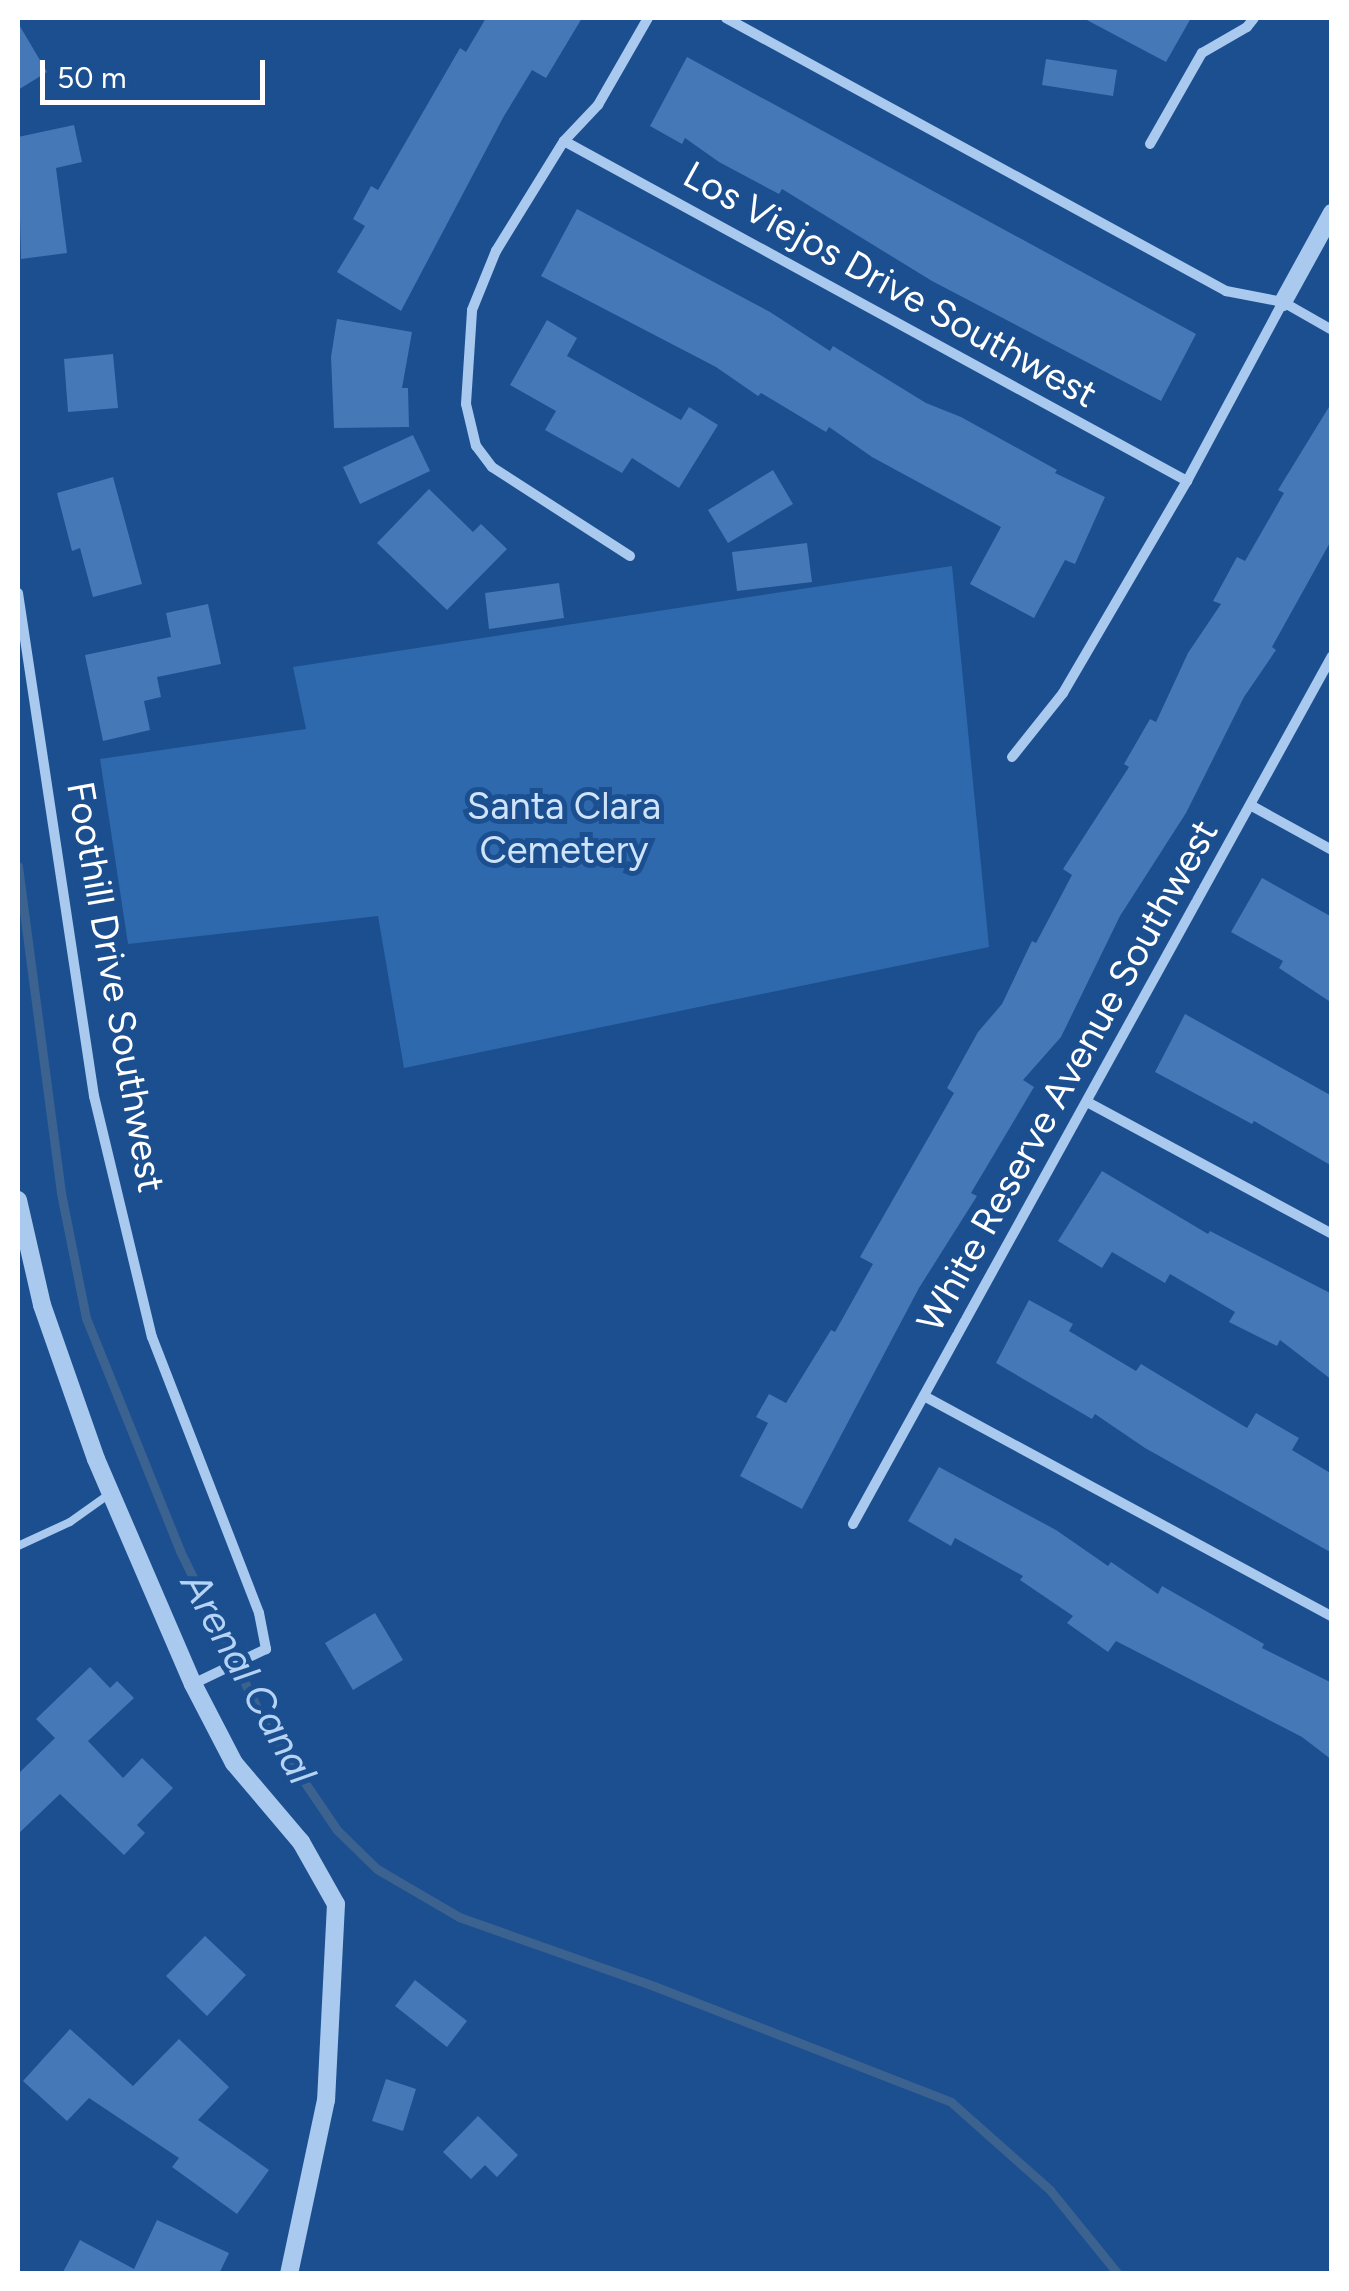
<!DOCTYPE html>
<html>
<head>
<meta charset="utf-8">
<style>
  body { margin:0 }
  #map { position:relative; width:1349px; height:2291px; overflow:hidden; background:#1b4f8f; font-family:Figtree,sans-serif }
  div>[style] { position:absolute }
  .green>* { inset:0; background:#2e69ad }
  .stream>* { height:9px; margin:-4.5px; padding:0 4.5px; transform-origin:4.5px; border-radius:4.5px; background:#3c6290 }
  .building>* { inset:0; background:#4478b7 }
  .service>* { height:8px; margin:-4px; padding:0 4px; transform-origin:4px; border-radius:4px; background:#a9c9ee }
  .minor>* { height:10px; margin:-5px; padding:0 5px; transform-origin:5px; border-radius:5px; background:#a9c9ee }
  .tertiary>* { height:18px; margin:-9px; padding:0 9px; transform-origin:9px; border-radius:9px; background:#a9c9ee }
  span { translate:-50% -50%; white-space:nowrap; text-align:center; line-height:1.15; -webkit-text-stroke:10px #1b4f8f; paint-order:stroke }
  .street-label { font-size:38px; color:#fff }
  .park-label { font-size:38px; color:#cfe3fa }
  .water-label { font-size:40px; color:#b5d3f5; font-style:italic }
  .frame { position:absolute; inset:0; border:20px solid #fff; pointer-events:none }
  .scale { position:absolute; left:40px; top:60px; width:225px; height:45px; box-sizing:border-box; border:5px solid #fff; border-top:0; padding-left:12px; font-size:30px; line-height:35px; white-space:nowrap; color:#fff; -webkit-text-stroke:8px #1b4f8f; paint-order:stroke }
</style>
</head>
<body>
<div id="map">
  <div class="green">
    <i style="clip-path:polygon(952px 566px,989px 947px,404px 1068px,378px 916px,128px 944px,100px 759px,306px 729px,293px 667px)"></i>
  </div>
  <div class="stream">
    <i style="left:18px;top:866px;width:330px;rotate:82.5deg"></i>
    <i style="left:61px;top:1193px;width:127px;rotate:78.7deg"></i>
    <i style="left:86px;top:1318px;width:251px;rotate:68deg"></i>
    <i style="left:180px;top:1551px;width:193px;rotate:63.8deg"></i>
    <i style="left:265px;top:1724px;width:128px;rotate:55.8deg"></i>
    <i style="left:337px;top:1830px;width:56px;rotate:44.3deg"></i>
    <i style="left:377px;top:1869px;width:95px;rotate:30.3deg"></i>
    <i style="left:459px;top:1917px;width:207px;rotate:19.5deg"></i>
    <i style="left:654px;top:1986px;width:319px;rotate:21.3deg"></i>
    <i style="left:951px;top:2102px;width:132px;rotate:41.6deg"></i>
    <i style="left:1050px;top:2190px;width:108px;rotate:51deg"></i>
  </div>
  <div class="building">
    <i style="clip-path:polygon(486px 18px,582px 18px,546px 78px,532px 70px,504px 116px,401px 311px,337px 272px,365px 226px,353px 219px,371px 186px,378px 190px,460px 48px,466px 52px)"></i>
    <i style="clip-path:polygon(1083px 18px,1191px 18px,1166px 62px)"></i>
    <i style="clip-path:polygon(18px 23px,47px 72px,18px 90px)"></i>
    <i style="clip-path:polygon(687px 57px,1196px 334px,1161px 401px,932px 281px,782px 189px,779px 194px,719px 162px,685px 138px,682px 144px,650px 126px)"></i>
    <i style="clip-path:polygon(1046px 59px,1117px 70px,1113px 96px,1042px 85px)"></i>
    <i style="clip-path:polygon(74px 125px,82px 162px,56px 168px,67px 253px,21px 259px,18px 137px)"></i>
    <i style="clip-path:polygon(577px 209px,770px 312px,830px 351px,833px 346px,926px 403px,961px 417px,1057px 470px,1055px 473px,1105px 497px,1075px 564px,1065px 560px,1034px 618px,970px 584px,1001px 527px,872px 457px,829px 427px,826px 432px,761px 393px,758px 396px,716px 367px,541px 276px)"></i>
    <i style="clip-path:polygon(337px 319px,412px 332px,402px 388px,408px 388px,409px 427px,334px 428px,331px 357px)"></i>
    <i style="clip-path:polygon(547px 320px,577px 338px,567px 356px,681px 420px,689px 407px,718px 425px,679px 488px,632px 458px,622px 473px,545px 430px,556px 411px,510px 385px)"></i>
    <i style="clip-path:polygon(113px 354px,118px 408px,68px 412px,64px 359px)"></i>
    <i style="clip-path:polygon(1332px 402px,1332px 539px,1272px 647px,1276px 650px,1244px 697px,1186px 813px,1120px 916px,1061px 1037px,1023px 1080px,1034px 1087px,971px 1193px,977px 1196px,919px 1288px,802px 1509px,740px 1476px,768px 1423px,756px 1417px,769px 1394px,786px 1403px,831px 1330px,835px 1332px,873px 1264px,860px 1257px,954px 1093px,947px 1088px,978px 1032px,1002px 1004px,1032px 941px,1036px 943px,1072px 875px,1063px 869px,1129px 767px,1124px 764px,1150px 719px,1156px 722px,1188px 653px,1221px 604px,1213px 601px,1237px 557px,1245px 561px,1284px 493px,1278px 490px)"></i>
    <i style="clip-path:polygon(413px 435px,430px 471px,360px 504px,343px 467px)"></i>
    <i style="clip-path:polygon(773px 470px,793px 504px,728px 543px,708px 510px)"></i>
    <i style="clip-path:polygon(113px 477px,142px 584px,93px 597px,80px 548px,72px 551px,57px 493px)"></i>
    <i style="clip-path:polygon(429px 489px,473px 532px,481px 524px,507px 549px,447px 610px,377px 543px)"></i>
    <i style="clip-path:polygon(807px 543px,812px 582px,737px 591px,732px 552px)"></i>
    <i style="clip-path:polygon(559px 583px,564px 618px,489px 629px,485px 593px)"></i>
    <i style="clip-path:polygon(208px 604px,221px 664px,157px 677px,161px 697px,144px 701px,150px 730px,103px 741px,85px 655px,171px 637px,166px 613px)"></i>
    <i style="clip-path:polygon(1262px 878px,1332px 917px,1332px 1003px,1279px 968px,1283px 961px,1231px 932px)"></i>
    <i style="clip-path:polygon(1185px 1014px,1332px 1096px,1332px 1166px,1254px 1121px,1252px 1124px,1155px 1072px)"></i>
    <i style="clip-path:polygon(1102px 1171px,1208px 1234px,1210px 1231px,1332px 1294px,1332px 1380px,1280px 1340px,1277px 1346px,1229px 1322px,1235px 1312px,1170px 1274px,1165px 1283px,1112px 1252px,1102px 1268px,1058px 1241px)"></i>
    <i style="clip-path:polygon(1029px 1300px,1073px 1324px,1069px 1331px,1136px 1371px,1141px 1364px,1247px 1428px,1256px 1413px,1299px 1438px,1292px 1450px,1332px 1474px,1332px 1553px,1145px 1448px,1095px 1414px,1092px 1419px,996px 1363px)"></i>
    <i style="clip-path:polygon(939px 1467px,1056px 1530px,1108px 1566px,1111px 1562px,1158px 1594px,1162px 1586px,1264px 1644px,1262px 1648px,1332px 1683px,1332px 1760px,1302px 1737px,1116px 1641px,1108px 1652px,1067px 1623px,1073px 1616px,1020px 1580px,1023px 1576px,955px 1538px,951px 1546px,908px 1521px)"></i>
    <i style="clip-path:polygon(375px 1613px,403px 1660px,353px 1690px,325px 1643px)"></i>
    <i style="clip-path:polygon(90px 1667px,110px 1688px,117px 1681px,134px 1698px,88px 1741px,123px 1778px,142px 1758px,173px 1788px,137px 1825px,145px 1833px,124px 1855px,60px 1794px,18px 1834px,18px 1774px,55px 1738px,36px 1719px)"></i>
    <i style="clip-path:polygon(205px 1936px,246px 1975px,207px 2016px,166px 1976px)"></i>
    <i style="clip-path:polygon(415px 1980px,467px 2021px,447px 2047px,395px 2006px)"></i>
    <i style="clip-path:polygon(70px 2029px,133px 2086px,179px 2039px,229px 2087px,198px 2120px,269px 2170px,237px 2214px,172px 2167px,179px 2158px,89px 2098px,67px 2121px,23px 2081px)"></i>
    <i style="clip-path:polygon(386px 2079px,416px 2089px,403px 2131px,372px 2121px)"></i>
    <i style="clip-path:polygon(478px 2116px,518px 2155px,497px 2177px,485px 2165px,471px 2179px,443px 2152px)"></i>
    <i style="clip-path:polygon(157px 2220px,229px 2253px,219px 2274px,62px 2274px,80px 2240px,134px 2269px)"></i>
  </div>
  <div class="service">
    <i style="left:18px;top:1546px;width:57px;rotate:-24.8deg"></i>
    <i style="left:70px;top:1522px;width:50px;rotate:-35.3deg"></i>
  </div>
  <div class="minor">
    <i style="left:726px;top:18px;width:570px;rotate:28.63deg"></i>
    <i style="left:1226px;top:291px;width:58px;rotate:10.9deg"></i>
    <i style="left:1283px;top:302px;width:56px;rotate:29.7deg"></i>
    <i style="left:564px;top:141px;width:710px;rotate:28.62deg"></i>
    <i style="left:1150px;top:144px;width:105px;rotate:-60.3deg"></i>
    <i style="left:1202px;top:53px;width:52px;rotate:-30deg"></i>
    <i style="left:1247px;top:27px;width:11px;rotate:-52deg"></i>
    <i style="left:630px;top:556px;width:164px;rotate:-147.2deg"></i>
    <i style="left:492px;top:467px;width:26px;rotate:-127deg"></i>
    <i style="left:476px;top:446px;width:43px;rotate:-103.4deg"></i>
    <i style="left:466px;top:404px;width:94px;rotate:-86.3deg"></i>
    <i style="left:472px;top:310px;width:64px;rotate:-67.9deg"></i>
    <i style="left:496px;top:251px;width:129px;rotate:-58.3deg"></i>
    <i style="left:564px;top:141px;width:50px;rotate:-46.6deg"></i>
    <i style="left:598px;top:105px;width:100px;rotate:-60.1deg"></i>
    <i style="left:18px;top:593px;width:509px;rotate:81.41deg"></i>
    <i style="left:94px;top:1096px;width:248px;rotate:76.5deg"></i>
    <i style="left:152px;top:1337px;width:296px;rotate:68.8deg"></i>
    <i style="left:259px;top:1613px;width:37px;rotate:79deg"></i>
    <i style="left:266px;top:1649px;width:81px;rotate:154.4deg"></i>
    <i style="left:1012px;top:757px;width:82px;rotate:-51.4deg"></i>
    <i style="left:1063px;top:693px;width:246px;rotate:-59.7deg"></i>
    <i style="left:1187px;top:481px;width:203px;rotate:-61.8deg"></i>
    <i style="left:1252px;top:806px;width:91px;rotate:28.8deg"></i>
    <i style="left:1089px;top:1103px;width:276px;rotate:28.3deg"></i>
    <i style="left:924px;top:1396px;width:464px;rotate:28.4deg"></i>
    <i style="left:853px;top:1524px;width:991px;rotate:-61.11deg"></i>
  </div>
  <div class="tertiary">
    <i style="left:1283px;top:302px;width:102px;rotate:-61.2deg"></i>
    <i style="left:18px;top:1200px;width:108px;rotate:77.1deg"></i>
    <i style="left:42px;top:1305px;width:163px;rotate:70.7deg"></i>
    <i style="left:96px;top:1459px;width:245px;rotate:66.7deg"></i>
    <i style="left:193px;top:1684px;width:89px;rotate:62.6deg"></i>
    <i style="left:234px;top:1763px;width:104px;rotate:49.7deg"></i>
    <i style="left:301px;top:1842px;width:71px;rotate:60.6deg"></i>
    <i style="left:336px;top:1904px;width:196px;rotate:92.9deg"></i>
    <i style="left:326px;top:2100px;width:178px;rotate:102deg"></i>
  </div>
  <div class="street-label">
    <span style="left:890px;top:285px;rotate:29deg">Los Viejos Drive Southwest</span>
    <span style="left:115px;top:987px;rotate:80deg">Foothill Drive Southwest</span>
    <span style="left:1068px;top:1076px;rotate:-61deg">White Reserve Avenue Southwest</span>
  </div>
  <div class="park-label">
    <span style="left:564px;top:829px">Santa Clara<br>Cemetery</span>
  </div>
  <div class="water-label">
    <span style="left:249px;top:1678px;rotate:61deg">Arenal Canal</span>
  </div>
  <div class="frame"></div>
  <div class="scale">50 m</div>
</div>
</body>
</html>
